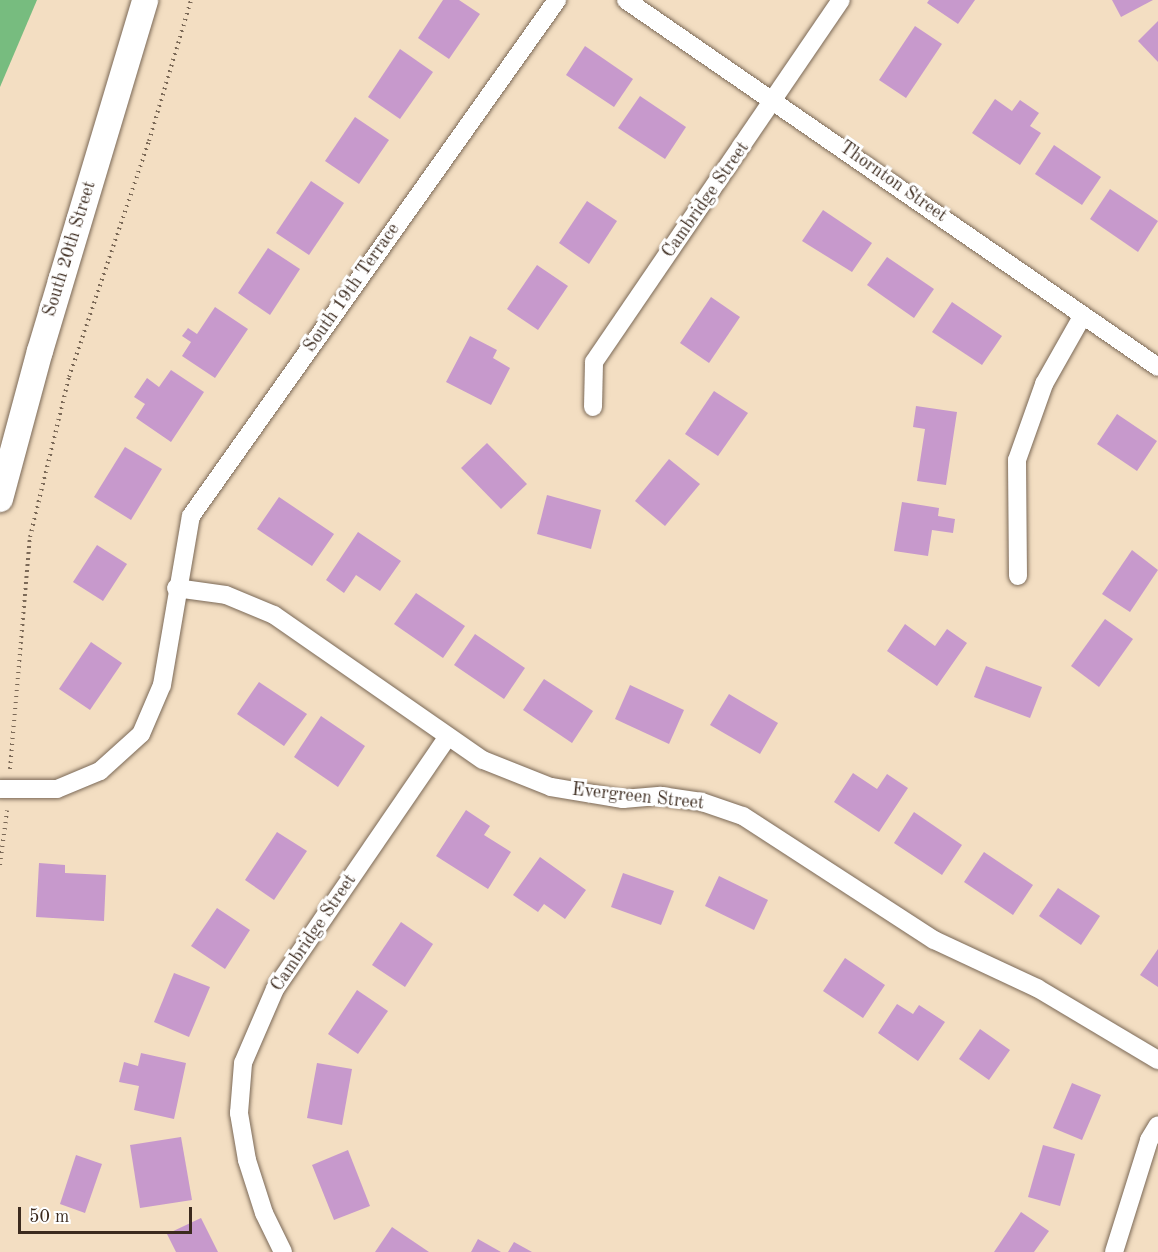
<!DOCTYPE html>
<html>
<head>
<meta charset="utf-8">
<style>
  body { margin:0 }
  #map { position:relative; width:1158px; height:1252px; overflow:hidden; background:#f3dec2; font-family:"Old Standard TT",serif }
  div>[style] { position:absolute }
  .forest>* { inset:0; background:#77bc7f }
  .building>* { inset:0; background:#c799cc }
  .path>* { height:4px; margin-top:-2px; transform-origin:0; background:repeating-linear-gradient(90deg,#7b6957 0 1.5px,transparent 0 6px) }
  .roads { filter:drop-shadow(0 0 2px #7b6957) drop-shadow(0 0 2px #7b6957) }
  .street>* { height:18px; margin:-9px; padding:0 9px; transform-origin:9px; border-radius:9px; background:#fff }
  .secondary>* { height:26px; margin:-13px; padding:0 13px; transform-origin:13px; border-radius:13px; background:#fff }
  span { translate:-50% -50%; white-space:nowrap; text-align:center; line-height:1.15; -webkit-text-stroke:6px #fff; paint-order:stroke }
  .street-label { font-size:18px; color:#3b2a1e }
  .scale { position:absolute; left:18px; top:1207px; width:174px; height:27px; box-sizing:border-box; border:3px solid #3b2a1e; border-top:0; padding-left:8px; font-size:18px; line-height:21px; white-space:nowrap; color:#3b2a1e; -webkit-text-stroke:4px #fff; paint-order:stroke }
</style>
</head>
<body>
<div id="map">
  <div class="forest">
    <i style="clip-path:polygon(0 0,37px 0,0 87px)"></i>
  </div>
  <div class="building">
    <i style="clip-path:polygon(443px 0,459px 0,480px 14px,449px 59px,418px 38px)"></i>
    <i style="clip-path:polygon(929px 0,975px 0,958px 24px,927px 3px)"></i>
    <i style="clip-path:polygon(1112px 0,1153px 0,1121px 17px)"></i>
    <i style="clip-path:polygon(1158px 21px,1158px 62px,1138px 41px)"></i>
    <i style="clip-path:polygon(915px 26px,942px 44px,906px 98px,879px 80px)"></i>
    <i style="clip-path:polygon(585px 46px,633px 79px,614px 107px,566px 75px)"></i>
    <i style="clip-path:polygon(400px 49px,433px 72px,400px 119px,368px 97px)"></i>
    <i style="clip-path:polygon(640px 96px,686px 127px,665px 159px,618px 128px)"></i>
    <i style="clip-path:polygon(995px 99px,1012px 111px,1020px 100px,1039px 113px,1030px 126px,1041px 133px,1020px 165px,972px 133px)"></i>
    <i style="clip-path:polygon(355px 117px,389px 140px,359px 184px,325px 161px)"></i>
    <i style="clip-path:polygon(1054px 145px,1101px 177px,1082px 205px,1035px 174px)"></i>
    <i style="clip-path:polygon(311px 181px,344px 203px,309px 255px,276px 233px)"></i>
    <i style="clip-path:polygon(1110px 189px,1158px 221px,1138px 252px,1090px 219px)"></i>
    <i style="clip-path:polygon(587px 201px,617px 221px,589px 264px,559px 243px)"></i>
    <i style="clip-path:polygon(823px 210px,872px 243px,852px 272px,802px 241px)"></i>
    <i style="clip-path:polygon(268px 248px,300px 269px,270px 315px,238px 293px)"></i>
    <i style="clip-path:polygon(887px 257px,934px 289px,914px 318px,867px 285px)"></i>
    <i style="clip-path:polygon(537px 265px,568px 286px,538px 330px,507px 309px)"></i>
    <i style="clip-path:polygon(711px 297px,740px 317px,709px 363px,680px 343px)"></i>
    <i style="clip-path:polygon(952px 302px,1002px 336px,982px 365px,932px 332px)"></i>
    <i style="clip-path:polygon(215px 307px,248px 329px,215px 378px,182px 356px,191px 342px,182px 336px,188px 328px,197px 334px)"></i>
    <i style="clip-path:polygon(470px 336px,497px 350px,493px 358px,510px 368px,491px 405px,446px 382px)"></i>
    <i style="clip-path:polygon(171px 370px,204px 392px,171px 442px,136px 418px,145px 404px,134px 397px,147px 378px,159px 387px)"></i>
    <i style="clip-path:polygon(714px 391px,748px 413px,718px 456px,685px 434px)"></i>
    <i style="clip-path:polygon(916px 406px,957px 412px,946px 485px,917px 481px,925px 429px,913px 427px)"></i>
    <i style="clip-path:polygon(1117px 414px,1157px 441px,1137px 471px,1097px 444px)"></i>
    <i style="clip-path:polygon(487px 443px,527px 484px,501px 509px,461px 468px)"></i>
    <i style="clip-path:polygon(125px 447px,162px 469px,131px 520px,94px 497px)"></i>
    <i style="clip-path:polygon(669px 459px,700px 484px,665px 526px,635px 501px)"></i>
    <i style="clip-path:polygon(547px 495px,601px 510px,591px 549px,537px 534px)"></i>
    <i style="clip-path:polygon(279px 497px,334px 534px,312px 566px,257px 529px)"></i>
    <i style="clip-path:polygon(902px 502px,939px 508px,938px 516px,955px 519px,953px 533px,932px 530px,928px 556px,894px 551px)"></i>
    <i style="clip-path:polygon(358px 532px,401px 561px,380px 591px,356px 575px,344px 593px,326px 580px)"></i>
    <i style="clip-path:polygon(97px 545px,127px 564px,103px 601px,73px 582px)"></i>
    <i style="clip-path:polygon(1132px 550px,1158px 570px,1130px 612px,1102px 594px)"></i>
    <i style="clip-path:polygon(416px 593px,465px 626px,443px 658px,394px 624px)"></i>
    <i style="clip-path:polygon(1105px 619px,1133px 639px,1099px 687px,1071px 666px)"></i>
    <i style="clip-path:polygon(905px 624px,935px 646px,947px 629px,967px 643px,937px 686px,887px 651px)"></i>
    <i style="clip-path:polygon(475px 634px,525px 668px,504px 699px,454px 665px)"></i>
    <i style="clip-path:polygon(91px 642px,122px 663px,90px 710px,59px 689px)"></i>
    <i style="clip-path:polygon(986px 666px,1042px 687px,1030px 718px,974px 697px)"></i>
    <i style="clip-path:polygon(544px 679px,593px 711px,572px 743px,523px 710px)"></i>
    <i style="clip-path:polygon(259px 682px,307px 714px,284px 746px,237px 714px)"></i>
    <i style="clip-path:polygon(630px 685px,684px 710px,669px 744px,615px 719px)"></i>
    <i style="clip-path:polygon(729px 694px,778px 723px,760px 754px,710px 725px)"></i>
    <i style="clip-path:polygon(321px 716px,365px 746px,338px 787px,294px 757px)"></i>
    <i style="clip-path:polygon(853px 773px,877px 789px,887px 774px,908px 788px,879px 832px,834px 802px)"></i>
    <i style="clip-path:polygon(466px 810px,490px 826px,484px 835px,511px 852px,488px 889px,436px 856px)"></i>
    <i style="clip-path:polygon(914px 812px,962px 845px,942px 875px,894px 843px)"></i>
    <i style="clip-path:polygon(277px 832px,307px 851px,274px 900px,245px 880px)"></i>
    <i style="clip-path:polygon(984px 852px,1033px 885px,1013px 915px,964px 882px)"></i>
    <i style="clip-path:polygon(540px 857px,586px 890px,565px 919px,544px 904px,538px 912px,513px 895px)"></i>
    <i style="clip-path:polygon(39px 863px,65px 865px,65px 873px,106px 875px,104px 921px,36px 917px)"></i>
    <i style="clip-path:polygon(623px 873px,674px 891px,661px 925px,611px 907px)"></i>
    <i style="clip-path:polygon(719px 876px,768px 900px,754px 930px,705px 906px)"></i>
    <i style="clip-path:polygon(1058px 888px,1100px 916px,1081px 945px,1039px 916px)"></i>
    <i style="clip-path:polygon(217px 908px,250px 930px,225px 969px,191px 946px)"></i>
    <i style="clip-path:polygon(401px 922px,433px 944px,405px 987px,372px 965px)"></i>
    <i style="clip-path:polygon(1158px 949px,1158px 987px,1140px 975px)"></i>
    <i style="clip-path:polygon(845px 958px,885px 985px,863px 1018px,823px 991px)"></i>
    <i style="clip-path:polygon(174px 973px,210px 987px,189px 1037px,154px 1022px)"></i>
    <i style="clip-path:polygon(357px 990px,388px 1011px,358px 1054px,328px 1034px)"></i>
    <i style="clip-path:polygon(897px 1004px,913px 1014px,919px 1005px,945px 1022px,918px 1061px,878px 1033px)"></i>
    <i style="clip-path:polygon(980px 1029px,1010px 1050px,989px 1080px,959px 1059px)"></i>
    <i style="clip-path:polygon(141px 1053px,186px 1063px,174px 1119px,134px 1110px,139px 1086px,119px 1082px,124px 1062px,138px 1066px)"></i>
    <i style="clip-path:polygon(317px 1063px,352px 1069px,342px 1125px,307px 1118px)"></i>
    <i style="clip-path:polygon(1072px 1083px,1101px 1095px,1082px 1140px,1053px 1128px)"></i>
    <i style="clip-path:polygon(181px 1137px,192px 1200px,140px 1208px,130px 1145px)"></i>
    <i style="clip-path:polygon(1043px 1145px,1075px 1154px,1060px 1206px,1028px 1197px)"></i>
    <i style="clip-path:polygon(348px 1150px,370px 1206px,334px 1220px,312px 1165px)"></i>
    <i style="clip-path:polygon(76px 1155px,102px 1164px,85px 1213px,60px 1204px)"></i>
    <i style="clip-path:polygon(1021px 1212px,1049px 1231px,1034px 1252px,994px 1252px)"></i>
    <i style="clip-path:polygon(201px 1218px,218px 1252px,176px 1252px,167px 1234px)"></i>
    <i style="clip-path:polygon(392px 1227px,429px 1252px,375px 1252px)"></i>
    <i style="clip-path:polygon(478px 1239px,501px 1252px,471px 1252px)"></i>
    <i style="clip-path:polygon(514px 1242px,532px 1252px,508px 1252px)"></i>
  </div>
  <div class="path">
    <i style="left:10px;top:769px;width:233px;rotate:-85.1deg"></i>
    <i style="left:30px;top:537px;width:165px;rotate:-76.3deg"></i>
    <i style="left:69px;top:377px;width:249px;rotate:-71.3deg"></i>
    <i style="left:149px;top:141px;width:147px;rotate:-73.4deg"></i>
    <i style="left:0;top:865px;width:55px;rotate:-82.7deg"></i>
  </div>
  <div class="roads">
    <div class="street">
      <i style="left:626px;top:0;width:646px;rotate:34.6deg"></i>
      <i style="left:593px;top:407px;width:45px;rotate:-88.7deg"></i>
      <i style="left:594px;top:362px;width:438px;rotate:-55.7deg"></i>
      <i style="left:1018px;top:576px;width:116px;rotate:-90.5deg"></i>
      <i style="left:1017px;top:460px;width:81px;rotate:-70.4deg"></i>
      <i style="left:1044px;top:384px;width:79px;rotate:-60.5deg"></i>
      <i style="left:176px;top:588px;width:50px;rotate:8deg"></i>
      <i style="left:226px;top:595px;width:52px;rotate:22.6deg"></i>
      <i style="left:274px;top:615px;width:254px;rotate:34.8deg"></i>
      <i style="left:483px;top:760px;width:73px;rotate:21.7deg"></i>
      <i style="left:551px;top:787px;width:73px;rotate:9.5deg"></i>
      <i style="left:623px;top:799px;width:38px;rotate:-5deg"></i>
      <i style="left:661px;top:796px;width:41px;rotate:8.3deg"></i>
      <i style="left:702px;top:802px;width:43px;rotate:18.9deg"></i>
      <i style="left:743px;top:816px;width:228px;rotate:33deg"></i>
      <i style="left:934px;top:940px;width:114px;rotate:25deg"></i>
      <i style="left:1037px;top:988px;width:141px;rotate:30.8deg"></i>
      <i style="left:0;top:789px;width:57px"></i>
      <i style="left:57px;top:789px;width:47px;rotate:-22.7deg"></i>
      <i style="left:100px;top:771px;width:55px;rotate:-42.1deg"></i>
      <i style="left:141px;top:734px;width:53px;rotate:-66.8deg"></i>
      <i style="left:162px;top:685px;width:171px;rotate:-80.3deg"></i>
      <i style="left:191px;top:516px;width:633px;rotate:-54.65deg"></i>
      <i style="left:283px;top:1252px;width:43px;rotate:-116deg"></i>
      <i style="left:264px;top:1213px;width:56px;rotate:-107.8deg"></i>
      <i style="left:247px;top:1160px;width:48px;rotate:-99.7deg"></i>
      <i style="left:239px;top:1113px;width:50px;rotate:-85.4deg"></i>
      <i style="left:243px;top:1063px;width:81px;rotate:-66.6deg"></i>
      <i style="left:275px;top:989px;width:306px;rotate:-55.6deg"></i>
      <i style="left:1114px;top:1252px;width:117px;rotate:-72.6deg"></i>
      <i style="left:1149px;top:1140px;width:17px;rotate:-59deg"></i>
    </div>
    <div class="secondary">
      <i style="left:0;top:499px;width:153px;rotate:-74.9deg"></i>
      <i style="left:40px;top:351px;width:366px;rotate:-73.3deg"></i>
    </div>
  </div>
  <div class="street-label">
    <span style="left:893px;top:182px;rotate:35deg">Thornton Street</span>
    <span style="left:706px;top:200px;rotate:-55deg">Cambridge Street</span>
    <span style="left:70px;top:249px;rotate:-73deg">South 20th Street</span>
    <span style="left:352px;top:288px;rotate:-55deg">South 19th Terrace</span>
    <span style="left:638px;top:797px;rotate:6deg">Evergreen Street</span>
    <span style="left:314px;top:933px;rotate:-56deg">Cambridge Street</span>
  </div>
  <div class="scale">50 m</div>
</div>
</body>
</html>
